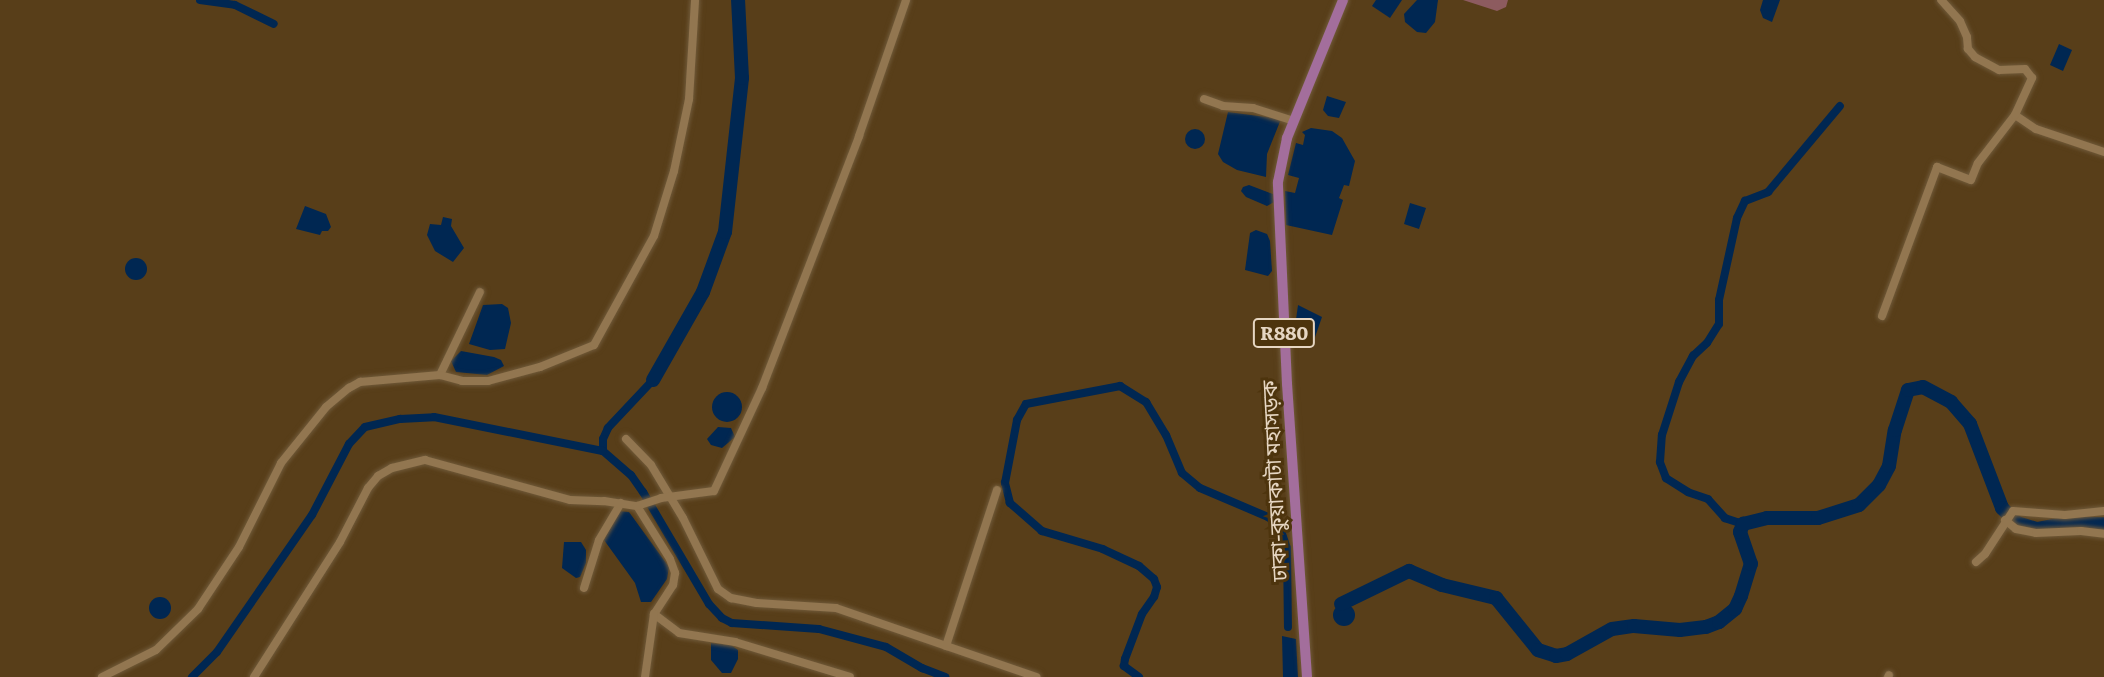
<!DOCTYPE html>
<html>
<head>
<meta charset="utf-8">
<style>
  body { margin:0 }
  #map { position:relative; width:2104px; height:677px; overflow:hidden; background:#583e19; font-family:Literata,"Noto Sans Bengali",serif }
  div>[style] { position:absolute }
  .green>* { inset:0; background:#8d5b5f }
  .water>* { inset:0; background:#002752 }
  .round { border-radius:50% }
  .canal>* { height:8px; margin:-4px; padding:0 4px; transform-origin:4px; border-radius:4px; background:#002752 }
  .river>* { height:14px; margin:-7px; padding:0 7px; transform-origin:7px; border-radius:7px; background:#002752 }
  .roads { filter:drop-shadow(0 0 2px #705a3a) drop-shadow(0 0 2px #705a3a) }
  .minor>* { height:8px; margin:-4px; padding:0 4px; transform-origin:4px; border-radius:4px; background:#927650 }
  .major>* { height:10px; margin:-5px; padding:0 5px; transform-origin:5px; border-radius:5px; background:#a36e9c }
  span { translate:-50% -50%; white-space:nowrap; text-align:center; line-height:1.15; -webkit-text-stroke:6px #4d340d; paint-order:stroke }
  .shield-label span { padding:2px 5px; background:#4d340d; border:2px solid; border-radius:5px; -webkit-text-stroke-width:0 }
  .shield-label { font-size:19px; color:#e6d6c2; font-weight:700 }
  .street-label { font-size:21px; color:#e6d6c2 }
</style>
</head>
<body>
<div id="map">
  <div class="green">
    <i style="clip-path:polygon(1463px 0,1508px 0,1506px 7px,1497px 11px)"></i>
  </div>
  <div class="water">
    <i style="clip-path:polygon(1376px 0,1402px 0,1390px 18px,1372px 6px)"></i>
    <i style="clip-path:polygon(1417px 0,1438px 0,1435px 22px,1426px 33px,1417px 32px,1405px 22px,1404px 14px)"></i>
    <i style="clip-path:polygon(1763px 0,1780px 0,1772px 22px,1763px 18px,1760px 10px)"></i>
    <i style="clip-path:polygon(2059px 44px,2072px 50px,2063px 71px,2050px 65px)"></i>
    <i style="clip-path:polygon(1327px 96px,1346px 102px,1339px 118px,1328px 116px,1323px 110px)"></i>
    <i style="clip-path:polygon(1228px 112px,1281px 119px,1267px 154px,1266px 177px,1237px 170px,1223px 162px,1218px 154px)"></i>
    <i style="clip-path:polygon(1311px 128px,1332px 131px,1342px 138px,1355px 161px,1349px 186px,1344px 185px,1339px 198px,1343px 200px,1332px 235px,1286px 225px,1285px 191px,1295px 193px,1299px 178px,1288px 175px,1296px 143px,1303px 145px,1305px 135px,1302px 132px)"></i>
    <i class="round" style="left:1185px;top:129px;width:20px;height:20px"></i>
    <i style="clip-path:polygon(1249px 185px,1273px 194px,1274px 202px,1267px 206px,1246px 197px,1241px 191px,1243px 187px)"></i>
    <i style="clip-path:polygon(1410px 203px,1426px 208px,1419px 229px,1404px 224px)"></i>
    <i style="clip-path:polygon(305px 206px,326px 214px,331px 227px,328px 231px,322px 231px,320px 235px,296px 229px)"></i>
    <i style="clip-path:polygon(443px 217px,452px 219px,451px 226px,464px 248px,453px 262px,435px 251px,427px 235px,430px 224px,441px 225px)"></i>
    <i style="clip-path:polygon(1256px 230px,1267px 234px,1270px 241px,1272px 271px,1268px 276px,1245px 270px,1250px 233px)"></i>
    <i class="round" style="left:125px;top:258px;width:22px;height:22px"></i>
    <i style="clip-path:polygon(502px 304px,508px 308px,511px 323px,505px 349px,490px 350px,469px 344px,483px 305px)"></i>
    <i style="clip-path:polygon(1298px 305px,1322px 317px,1314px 340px,1294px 334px)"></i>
    <i style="clip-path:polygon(461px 351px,494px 357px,501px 360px,504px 366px,487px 375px,456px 372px,451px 361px)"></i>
    <i class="round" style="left:712px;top:392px;width:30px;height:30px"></i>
    <i style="clip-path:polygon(718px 427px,731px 428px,735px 437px,722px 448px,711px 445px,707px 439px)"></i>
    <i style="clip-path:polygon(618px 511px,629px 512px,669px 567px,667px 579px,651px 602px,641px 602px,635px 583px,604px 540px)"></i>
    <i style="clip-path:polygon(564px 542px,581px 542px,586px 550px,586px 563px,580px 577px,576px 578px,562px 568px)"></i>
    <i class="round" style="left:149px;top:597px;width:22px;height:22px"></i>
    <i class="round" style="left:1333px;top:604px;width:22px;height:22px"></i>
    <i style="clip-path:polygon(1282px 636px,1296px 639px,1298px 677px,1283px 677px)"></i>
    <i style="clip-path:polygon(711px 643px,731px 645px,738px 650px,738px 659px,731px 673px,722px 673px,711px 660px)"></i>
  </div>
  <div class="canal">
    <i style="left:200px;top:0;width:35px;rotate:8deg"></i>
    <i style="left:235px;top:5px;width:43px;rotate:26deg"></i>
    <i style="left:653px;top:380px;width:66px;rotate:133.2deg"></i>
    <i style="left:608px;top:428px;width:12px;rotate:114deg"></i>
    <i style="left:603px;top:439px;width:12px;rotate:90deg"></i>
    <i style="left:603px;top:451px;width:37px;rotate:41deg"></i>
    <i style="left:631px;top:475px;width:21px;rotate:55deg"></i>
    <i style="left:643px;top:492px;width:130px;rotate:59.5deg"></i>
    <i style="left:709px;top:604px;width:19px;rotate:47deg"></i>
    <i style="left:722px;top:618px;width:11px;rotate:27deg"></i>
    <i style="left:732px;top:623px;width:87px;rotate:3.9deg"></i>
    <i style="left:819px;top:629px;width:69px;rotate:15deg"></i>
    <i style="left:886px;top:647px;width:42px;rotate:30.3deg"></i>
    <i style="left:922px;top:668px;width:25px;rotate:21deg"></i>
    <i style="left:1743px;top:524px;width:19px;rotate:-162deg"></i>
    <i style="left:1725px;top:518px;width:25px;rotate:-132deg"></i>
    <i style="left:1708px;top:499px;width:21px;rotate:-161deg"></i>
    <i style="left:1688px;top:492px;width:26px;rotate:-148deg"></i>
    <i style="left:1666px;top:478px;width:17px;rotate:-111deg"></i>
    <i style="left:1660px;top:462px;width:27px;rotate:-86deg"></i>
    <i style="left:1662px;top:435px;width:56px;rotate:-72.2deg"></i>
    <i style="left:1679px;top:382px;width:30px;rotate:-62deg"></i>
    <i style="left:1693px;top:356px;width:19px;rotate:-43deg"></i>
    <i style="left:1707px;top:343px;width:22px;rotate:-58deg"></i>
    <i style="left:1719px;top:324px;width:24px;rotate:-90deg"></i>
    <i style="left:1719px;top:300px;width:84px;rotate:-77.6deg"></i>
    <i style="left:1737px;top:218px;width:19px;rotate:-65deg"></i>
    <i style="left:1745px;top:201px;width:25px;rotate:-21deg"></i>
    <i style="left:1768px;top:192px;width:112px;rotate:-50.1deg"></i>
    <i style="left:192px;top:677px;width:35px;rotate:-45deg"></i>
    <i style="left:217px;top:652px;width:167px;rotate:-55.3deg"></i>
    <i style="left:312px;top:515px;width:80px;rotate:-62.5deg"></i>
    <i style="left:349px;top:444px;width:23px;rotate:-47deg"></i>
    <i style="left:365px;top:427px;width:36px;rotate:-13deg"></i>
    <i style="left:400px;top:419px;width:34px;rotate:-3deg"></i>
    <i style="left:434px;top:417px;width:172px;rotate:11.4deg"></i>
    <i style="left:1139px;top:677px;width:19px;rotate:-144deg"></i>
    <i style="left:1124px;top:666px;width:7px;rotate:-82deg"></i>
    <i style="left:1125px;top:659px;width:48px;rotate:-69.3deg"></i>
    <i style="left:1142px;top:614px;width:21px;rotate:-55deg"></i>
    <i style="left:1154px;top:597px;width:10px;rotate:-73deg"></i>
    <i style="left:1157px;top:587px;width:9px;rotate:-111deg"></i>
    <i style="left:1154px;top:579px;width:20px;rotate:-139deg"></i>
    <i style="left:1139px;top:566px;width:40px;rotate:-155deg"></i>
    <i style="left:1103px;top:549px;width:64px;rotate:-163.6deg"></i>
    <i style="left:1042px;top:531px;width:43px;rotate:-138.8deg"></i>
    <i style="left:1010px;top:503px;width:21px;rotate:-104deg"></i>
    <i style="left:1005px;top:483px;width:64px;rotate:-79.2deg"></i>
    <i style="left:1017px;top:420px;width:18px;rotate:-61deg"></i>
    <i style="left:1026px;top:404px;width:96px;rotate:-10.8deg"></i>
    <i style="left:1120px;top:386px;width:31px;rotate:32deg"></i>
    <i style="left:1146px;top:402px;width:39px;rotate:59deg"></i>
    <i style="left:1166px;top:435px;width:41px;rotate:67.2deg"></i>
    <i style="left:1182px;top:473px;width:23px;rotate:40deg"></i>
    <i style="left:1200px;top:488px;width:74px;rotate:23.1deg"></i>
    <i style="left:1268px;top:517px;width:14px;rotate:36deg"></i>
    <i style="left:1279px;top:525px;width:24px;rotate:71deg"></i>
    <i style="left:1287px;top:548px;width:79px;rotate:89.3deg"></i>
  </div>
  <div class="river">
    <i style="left:653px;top:380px;width:101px;rotate:-60.4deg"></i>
    <i style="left:703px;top:292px;width:64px;rotate:-69.9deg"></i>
    <i style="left:725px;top:232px;width:155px;rotate:-83.7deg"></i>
    <i style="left:742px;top:78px;width:78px;rotate:-92.9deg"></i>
    <i style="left:1341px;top:604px;width:76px;rotate:-25.9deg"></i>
    <i style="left:1409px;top:571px;width:36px;rotate:23deg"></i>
    <i style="left:1442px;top:585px;width:56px;rotate:13.5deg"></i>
    <i style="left:1496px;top:598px;width:67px;rotate:51.1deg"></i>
    <i style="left:1538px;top:650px;width:19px;rotate:18deg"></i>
    <i style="left:1556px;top:656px;width:11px;rotate:-10deg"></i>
    <i style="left:1567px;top:654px;width:51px;rotate:-29.1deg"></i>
    <i style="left:1612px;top:629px;width:22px;rotate:-8deg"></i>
    <i style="left:1634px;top:626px;width:46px;rotate:5deg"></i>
    <i style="left:1680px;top:630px;width:26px;rotate:-7deg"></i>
    <i style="left:1706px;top:627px;width:14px;rotate:-21deg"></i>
    <i style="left:1719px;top:622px;width:21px;rotate:-39deg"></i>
    <i style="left:1735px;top:609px;width:14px;rotate:-65deg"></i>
    <i style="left:1741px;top:596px;width:34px;rotate:-73deg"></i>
    <i style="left:1751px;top:564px;width:34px;rotate:-109deg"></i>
    <i style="left:1740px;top:532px;width:9px;rotate:-69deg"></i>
    <i style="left:1743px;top:524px;width:25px;rotate:-14deg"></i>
    <i style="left:1767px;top:518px;width:51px"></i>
    <i style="left:1818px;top:518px;width:43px;rotate:-17.6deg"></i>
    <i style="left:1859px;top:505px;width:28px;rotate:-45deg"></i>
    <i style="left:1879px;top:485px;width:21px;rotate:-62deg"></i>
    <i style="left:1889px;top:466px;width:36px;rotate:-81deg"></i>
    <i style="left:1895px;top:430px;width:42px;rotate:-72deg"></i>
    <i style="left:1908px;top:390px;width:15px;rotate:-11deg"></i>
    <i style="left:1923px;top:387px;width:32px;rotate:28deg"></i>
    <i style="left:1951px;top:402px;width:29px;rotate:49deg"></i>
    <i style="left:1970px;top:424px;width:90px;rotate:69.1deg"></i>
    <i style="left:2002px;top:508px;width:21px;rotate:45deg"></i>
    <i style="left:2017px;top:523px;width:21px;rotate:17deg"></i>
    <i style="left:2037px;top:529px;width:31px;rotate:-11deg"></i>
    <i style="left:2067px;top:523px;width:37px;rotate:2deg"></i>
  </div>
  <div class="roads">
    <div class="minor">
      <i style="left:1204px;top:99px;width:20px;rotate:20deg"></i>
      <i style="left:1223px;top:106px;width:30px;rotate:4deg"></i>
      <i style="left:1253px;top:108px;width:43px;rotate:17.6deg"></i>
      <i style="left:2015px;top:115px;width:25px;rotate:34deg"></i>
      <i style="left:2036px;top:129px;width:72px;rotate:18.7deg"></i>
      <i style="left:1882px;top:316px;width:159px;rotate:-69.7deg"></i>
      <i style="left:1937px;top:167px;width:36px;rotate:21deg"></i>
      <i style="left:1971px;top:180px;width:18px;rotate:-68deg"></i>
      <i style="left:1978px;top:163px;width:61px;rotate:-52.4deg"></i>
      <i style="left:2015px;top:115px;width:41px;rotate:-65.3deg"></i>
      <i style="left:2032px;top:78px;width:11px;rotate:-128deg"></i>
      <i style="left:2025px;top:69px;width:26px;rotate:178deg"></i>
      <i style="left:1999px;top:70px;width:27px;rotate:-152deg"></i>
      <i style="left:1975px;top:57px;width:11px;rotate:-131deg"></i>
      <i style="left:1968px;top:49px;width:12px;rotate:-95deg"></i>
      <i style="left:1967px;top:37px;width:17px;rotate:-114deg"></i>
      <i style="left:1960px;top:21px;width:28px;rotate:-132deg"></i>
      <i style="left:440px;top:375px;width:92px;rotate:-64.3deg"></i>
      <i style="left:626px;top:439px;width:36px;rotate:46deg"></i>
      <i style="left:651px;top:465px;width:62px;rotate:58.9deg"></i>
      <i style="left:683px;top:518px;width:79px;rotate:63.8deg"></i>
      <i style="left:718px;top:589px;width:16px;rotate:35deg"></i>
      <i style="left:731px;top:598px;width:26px;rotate:11deg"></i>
      <i style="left:757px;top:603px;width:79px;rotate:3.6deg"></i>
      <i style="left:836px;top:608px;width:212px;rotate:19deg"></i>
      <i style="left:637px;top:506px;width:62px;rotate:58.1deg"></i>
      <i style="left:670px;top:559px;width:15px;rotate:70deg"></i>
      <i style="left:675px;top:573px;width:12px;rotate:99deg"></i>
      <i style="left:673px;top:585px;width:35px;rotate:123deg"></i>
      <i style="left:654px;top:614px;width:31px;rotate:37deg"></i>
      <i style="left:679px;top:633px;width:57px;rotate:9.1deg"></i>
      <i style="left:735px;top:642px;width:120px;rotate:16.9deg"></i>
      <i style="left:2005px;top:520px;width:14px;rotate:39deg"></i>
      <i style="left:2016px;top:529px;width:20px;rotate:11deg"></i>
      <i style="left:2036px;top:533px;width:45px;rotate:-2.5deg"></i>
      <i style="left:2081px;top:531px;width:23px;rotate:7deg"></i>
      <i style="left:1976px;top:562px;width:12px;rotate:-42deg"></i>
      <i style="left:1985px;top:554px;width:51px;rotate:-56.9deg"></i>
      <i style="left:2013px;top:511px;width:52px;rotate:4.4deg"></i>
      <i style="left:2065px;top:515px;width:39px;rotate:-6deg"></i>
      <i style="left:584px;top:588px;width:50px;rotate:-72.6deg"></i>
      <i style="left:599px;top:540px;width:43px;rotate:-59.3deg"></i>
      <i style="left:946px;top:646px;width:164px;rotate:-71.9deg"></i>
      <i style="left:102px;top:677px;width:60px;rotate:-26.6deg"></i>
      <i style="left:156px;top:650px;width:59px;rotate:-44.3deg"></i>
      <i style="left:198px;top:609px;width:74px;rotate:-56.5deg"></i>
      <i style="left:239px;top:547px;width:94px;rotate:-63.4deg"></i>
      <i style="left:281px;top:463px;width:72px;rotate:-51.2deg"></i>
      <i style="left:326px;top:407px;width:30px;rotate:-40deg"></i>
      <i style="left:349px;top:388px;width:13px;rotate:-29deg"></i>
      <i style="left:360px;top:382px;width:80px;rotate:-5deg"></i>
      <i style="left:440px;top:375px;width:23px;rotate:15deg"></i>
      <i style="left:462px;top:381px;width:26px"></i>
      <i style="left:488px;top:381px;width:54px;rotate:-15.1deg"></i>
      <i style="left:540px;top:367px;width:58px;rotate:-22.2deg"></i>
      <i style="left:594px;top:345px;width:124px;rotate:-61.2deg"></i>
      <i style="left:654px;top:236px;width:68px;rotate:-72.9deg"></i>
      <i style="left:674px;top:171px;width:74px;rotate:-78.2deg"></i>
      <i style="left:689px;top:99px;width:99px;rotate:-86.5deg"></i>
      <i style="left:254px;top:677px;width:160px;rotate:-57.5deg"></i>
      <i style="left:340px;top:542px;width:61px;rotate:-62.6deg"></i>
      <i style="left:368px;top:488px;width:16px;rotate:-50deg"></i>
      <i style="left:378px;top:476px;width:16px;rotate:-30deg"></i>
      <i style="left:392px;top:468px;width:34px;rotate:-14deg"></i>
      <i style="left:425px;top:460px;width:150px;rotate:15.4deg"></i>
      <i style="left:570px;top:500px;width:34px;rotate:2deg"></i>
      <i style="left:604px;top:501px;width:33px;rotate:9deg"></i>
      <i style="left:637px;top:506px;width:25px;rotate:-18deg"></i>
      <i style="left:661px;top:498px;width:53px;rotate:-7.5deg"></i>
      <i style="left:714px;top:491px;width:114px;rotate:-65deg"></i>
      <i style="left:762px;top:388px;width:270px;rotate:-68.9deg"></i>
      <i style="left:859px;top:136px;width:144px;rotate:-70.9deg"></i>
      <i style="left:645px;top:677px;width:64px;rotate:-81.9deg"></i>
      <i style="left:1888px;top:677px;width:2px;rotate:-63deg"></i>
    </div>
    <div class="major">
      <i style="left:1307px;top:677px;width:294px;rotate:-93.9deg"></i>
      <i style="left:1287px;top:384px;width:202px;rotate:-92.6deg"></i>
      <i style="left:1278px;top:182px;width:45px;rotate:-78.4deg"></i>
      <i style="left:1287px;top:138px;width:149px;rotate:-67.9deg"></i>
    </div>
  </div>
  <div class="shield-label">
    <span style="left:1284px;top:333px">R880</span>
  </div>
  <div class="street-label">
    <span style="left:1273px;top:481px;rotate:-93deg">ঢাকা-কুয়াকাটা মহাসড়ক</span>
  </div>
</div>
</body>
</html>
